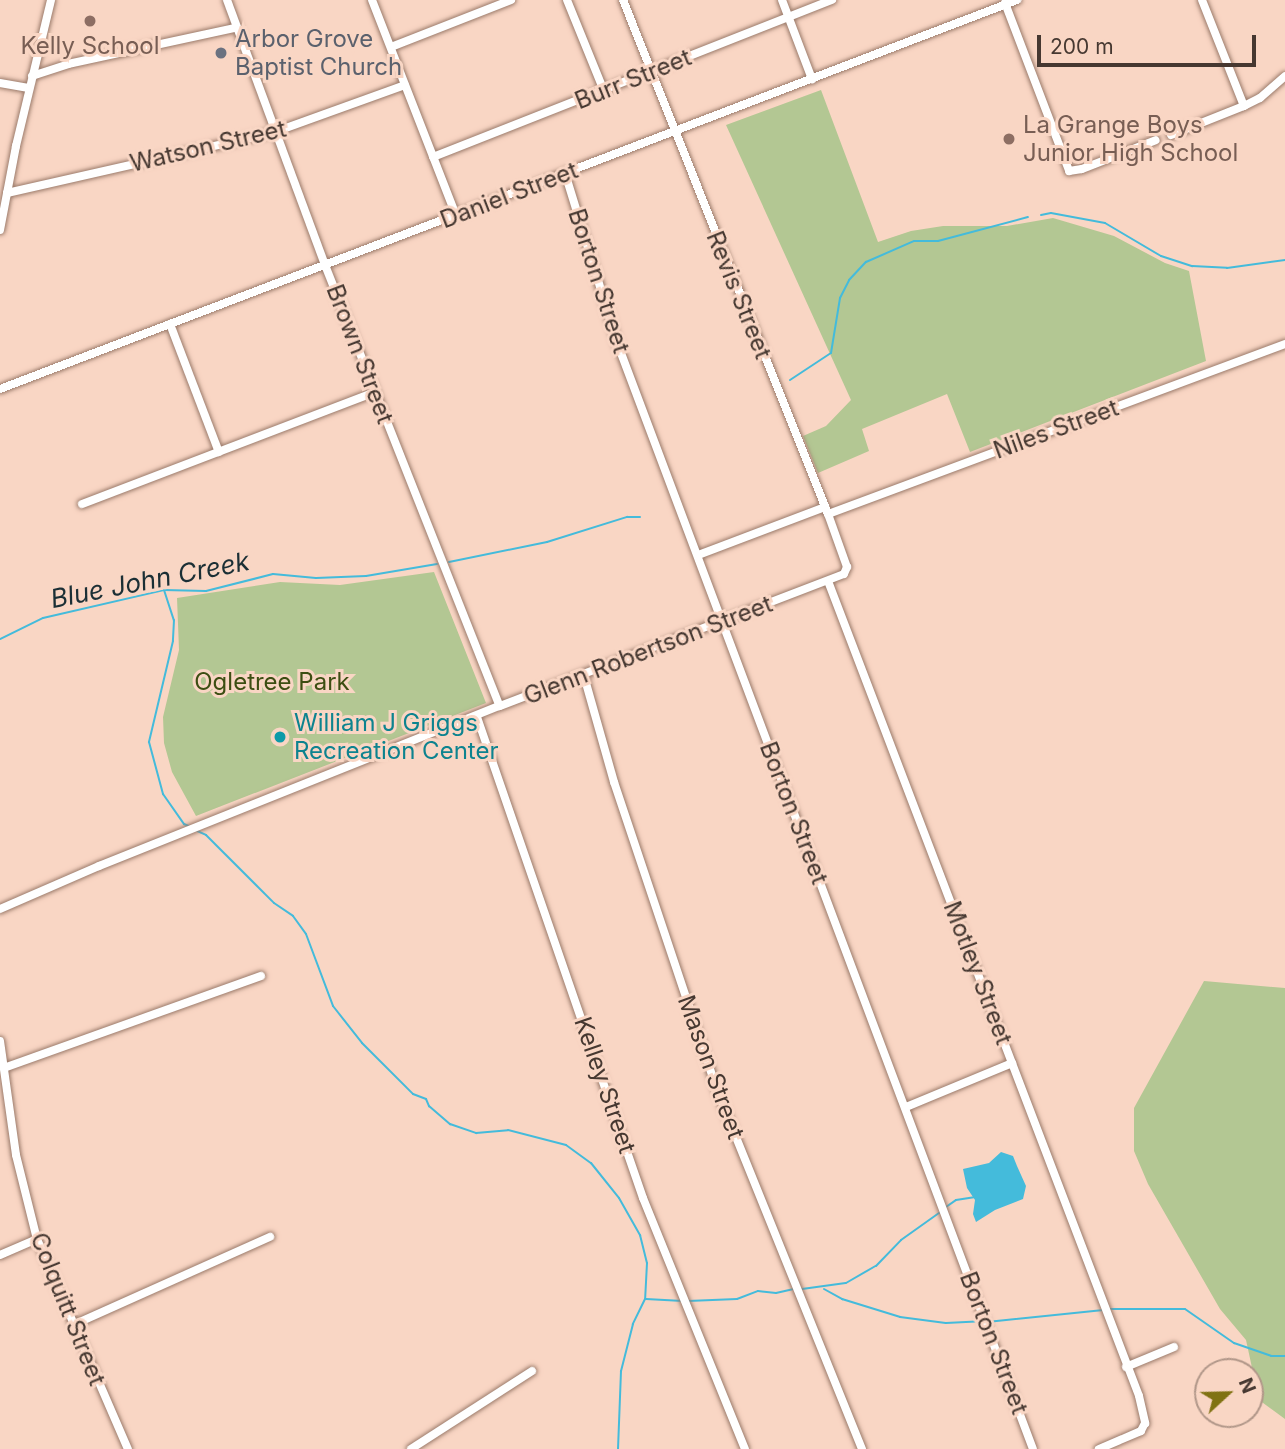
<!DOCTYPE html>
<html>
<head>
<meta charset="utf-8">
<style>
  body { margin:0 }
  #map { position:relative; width:1285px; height:1449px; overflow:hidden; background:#f9d6c4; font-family:Inter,sans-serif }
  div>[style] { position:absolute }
  .green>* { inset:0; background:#b3c793 }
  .water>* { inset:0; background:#44bbdb }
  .stream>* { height:2px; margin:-1px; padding:0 1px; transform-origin:1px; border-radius:1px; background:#44bbdb }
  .roads { filter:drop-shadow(0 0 2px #9b7b6b) drop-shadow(0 0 2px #9b7b6b) }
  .minor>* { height:8px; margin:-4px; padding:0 4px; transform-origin:4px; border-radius:4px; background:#fff }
  .dots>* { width:19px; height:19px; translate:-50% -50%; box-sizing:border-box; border:4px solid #f9d6c4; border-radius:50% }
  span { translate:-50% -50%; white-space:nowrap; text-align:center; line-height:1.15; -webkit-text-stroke:6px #f9d6c4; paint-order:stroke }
  .worship-label { font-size:24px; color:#5b616d }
  .left { translate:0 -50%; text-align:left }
  .education-label { font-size:24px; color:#785e54 }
  .street-label { font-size:24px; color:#463831 }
  .park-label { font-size:24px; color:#3c4e12 }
  .culture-label { font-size:24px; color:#0d838f }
  .water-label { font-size:26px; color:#1b2f35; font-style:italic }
  .north { position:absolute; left:1194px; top:1358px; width:70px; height:70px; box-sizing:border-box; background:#f9d6c4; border:2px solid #b19789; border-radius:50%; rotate:68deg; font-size:19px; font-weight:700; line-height:28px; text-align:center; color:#463831 }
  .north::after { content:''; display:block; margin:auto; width:24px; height:32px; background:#807212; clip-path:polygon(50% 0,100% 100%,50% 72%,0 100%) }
  .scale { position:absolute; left:1037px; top:35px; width:219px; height:32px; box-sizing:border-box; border:4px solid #463831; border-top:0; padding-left:9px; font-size:21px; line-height:24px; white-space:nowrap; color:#463831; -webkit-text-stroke:5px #f9d6c4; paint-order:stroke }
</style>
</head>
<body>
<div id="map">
  <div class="green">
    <i style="clip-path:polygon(821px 90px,878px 242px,911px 231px,943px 226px,1007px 226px,1053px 218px,1114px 236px,1165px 263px,1189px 271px,1206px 361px,970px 452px,947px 394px,862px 429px,869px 451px,818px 473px,803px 436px,826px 426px,851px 400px,726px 125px)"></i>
    <i style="clip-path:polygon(434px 572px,486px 703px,196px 816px,172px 772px,164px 743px,163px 717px,179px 650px,177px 598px,280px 582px,340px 585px)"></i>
    <i style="clip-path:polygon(1204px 981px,1285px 988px,1285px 1419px,1259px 1400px,1246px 1340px,1220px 1309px,1148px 1184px,1134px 1151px,1134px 1108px)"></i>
  </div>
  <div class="water">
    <i style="clip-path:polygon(1001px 1152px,1013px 1156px,1017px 1166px,1026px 1186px,1023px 1199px,995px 1210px,976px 1222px,973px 1214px,975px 1200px,967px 1188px,963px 1169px,989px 1163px)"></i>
  </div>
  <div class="stream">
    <i style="left:1041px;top:215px;width:10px;rotate:-11deg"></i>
    <i style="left:1051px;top:213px;width:55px;rotate:10.5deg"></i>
    <i style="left:1105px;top:223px;width:65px;rotate:30.5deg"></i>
    <i style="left:1161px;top:256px;width:33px;rotate:18deg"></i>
    <i style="left:1192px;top:266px;width:35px;rotate:3deg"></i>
    <i style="left:1227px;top:268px;width:59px;rotate:-7.9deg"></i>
    <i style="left:790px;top:380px;width:49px;rotate:-33.4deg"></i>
    <i style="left:831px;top:353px;width:56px;rotate:-80.7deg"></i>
    <i style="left:840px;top:298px;width:20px;rotate:-63deg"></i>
    <i style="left:849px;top:280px;width:25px;rotate:-47deg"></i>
    <i style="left:866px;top:262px;width:52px;rotate:-23.6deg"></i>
    <i style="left:914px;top:241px;width:24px"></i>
    <i style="left:938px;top:241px;width:93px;rotate:-14.9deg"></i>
    <i style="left:449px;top:562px;width:100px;rotate:-11.5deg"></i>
    <i style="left:547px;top:542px;width:84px;rotate:-17.4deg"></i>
    <i style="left:627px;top:517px;width:13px"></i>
    <i style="left:164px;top:590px;width:32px;rotate:72deg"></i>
    <i style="left:174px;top:620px;width:21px;rotate:93deg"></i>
    <i style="left:173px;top:641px;width:104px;rotate:103.4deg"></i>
    <i style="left:149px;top:742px;width:54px;rotate:74.9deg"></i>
    <i style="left:163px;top:794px;width:37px;rotate:55deg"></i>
    <i style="left:184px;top:824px;width:8px;rotate:23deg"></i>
    <i style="left:0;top:639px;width:48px;rotate:-26deg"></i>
    <i style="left:43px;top:618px;width:124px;rotate:-13deg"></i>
    <i style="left:164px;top:590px;width:42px;rotate:1.4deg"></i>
    <i style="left:206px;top:591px;width:69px;rotate:-14.2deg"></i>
    <i style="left:273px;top:574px;width:43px;rotate:5.3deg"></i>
    <i style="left:316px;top:578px;width:50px;rotate:-2.3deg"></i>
    <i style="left:366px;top:576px;width:72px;rotate:-9.6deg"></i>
    <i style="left:195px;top:830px;width:12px;rotate:24deg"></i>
    <i style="left:206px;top:835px;width:96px;rotate:45deg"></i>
    <i style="left:274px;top:903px;width:23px;rotate:34deg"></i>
    <i style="left:293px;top:916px;width:22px;rotate:54deg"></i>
    <i style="left:306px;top:934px;width:77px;rotate:69.4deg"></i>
    <i style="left:333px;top:1006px;width:47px;rotate:51.9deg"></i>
    <i style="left:362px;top:1043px;width:72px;rotate:45deg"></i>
    <i style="left:413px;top:1094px;width:14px;rotate:21deg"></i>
    <i style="left:426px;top:1099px;width:8px;rotate:67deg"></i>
    <i style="left:429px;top:1106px;width:28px;rotate:41deg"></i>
    <i style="left:450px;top:1124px;width:28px;rotate:19deg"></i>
    <i style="left:476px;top:1133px;width:32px;rotate:-5deg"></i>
    <i style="left:508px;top:1130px;width:60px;rotate:14.5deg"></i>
    <i style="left:566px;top:1145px;width:31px;rotate:36deg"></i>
    <i style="left:591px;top:1163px;width:45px;rotate:51.3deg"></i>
    <i style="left:619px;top:1198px;width:43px;rotate:60.4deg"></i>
    <i style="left:640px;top:1235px;width:29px;rotate:76deg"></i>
    <i style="left:647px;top:1263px;width:36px;rotate:93deg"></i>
    <i style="left:645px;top:1299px;width:28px;rotate:116deg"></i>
    <i style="left:633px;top:1324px;width:49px;rotate:104.3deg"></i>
    <i style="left:621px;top:1371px;width:78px;rotate:92.2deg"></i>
    <i style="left:946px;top:1207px;width:12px;rotate:-35deg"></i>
    <i style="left:956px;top:1200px;width:18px;rotate:-9deg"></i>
    <i style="left:802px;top:1289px;width:44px;rotate:-7.8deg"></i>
    <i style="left:846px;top:1283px;width:34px;rotate:-30deg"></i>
    <i style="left:876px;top:1266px;width:36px;rotate:-46deg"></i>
    <i style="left:901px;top:1240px;width:47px;rotate:-35.4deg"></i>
    <i style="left:824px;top:1289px;width:21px;rotate:29deg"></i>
    <i style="left:842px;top:1299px;width:61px;rotate:17.2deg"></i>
    <i style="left:900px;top:1317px;width:46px;rotate:7.4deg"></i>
    <i style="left:946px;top:1323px;width:35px;rotate:-3deg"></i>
    <i style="left:646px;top:1299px;width:37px;rotate:3deg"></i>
    <i style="left:688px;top:1301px;width:49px;rotate:-2.3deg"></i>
    <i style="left:737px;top:1299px;width:22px;rotate:-21deg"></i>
    <i style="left:758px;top:1291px;width:18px;rotate:6deg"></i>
    <i style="left:776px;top:1293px;width:17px;rotate:-13deg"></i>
    <i style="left:1108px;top:1309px;width:77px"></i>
    <i style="left:1185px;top:1309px;width:60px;rotate:34.8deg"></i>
    <i style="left:1234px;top:1343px;width:39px;rotate:19deg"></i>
    <i style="left:1271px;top:1356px;width:14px"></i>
    <i style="left:987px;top:1322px;width:117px;rotate:-5.9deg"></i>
  </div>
  <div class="roads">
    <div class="minor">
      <i style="left:227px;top:0;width:283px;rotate:69.7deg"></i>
      <i style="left:325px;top:265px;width:474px;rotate:68.4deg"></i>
      <i style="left:372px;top:0;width:231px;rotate:68.7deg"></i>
      <i style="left:567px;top:0;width:98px;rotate:67.9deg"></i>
      <i style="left:782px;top:0;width:85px;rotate:69.2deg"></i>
      <i style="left:1202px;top:0;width:114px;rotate:68.4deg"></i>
      <i style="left:1005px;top:3px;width:180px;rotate:69.1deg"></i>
      <i style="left:1069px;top:171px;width:13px;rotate:-9deg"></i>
      <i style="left:1082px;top:169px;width:79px;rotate:-21.4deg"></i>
      <i style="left:391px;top:47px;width:129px;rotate:-21.4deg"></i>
      <i style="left:32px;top:76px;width:38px;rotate:-18deg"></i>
      <i style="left:68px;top:64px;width:171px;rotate:-12.2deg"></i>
      <i style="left:0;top:83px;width:29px;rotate:10deg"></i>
      <i style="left:1171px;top:135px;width:79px;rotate:-21.7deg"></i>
      <i style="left:1244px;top:106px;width:18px;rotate:-27deg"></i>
      <i style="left:1260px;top:98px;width:33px;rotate:-41deg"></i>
      <i style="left:433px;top:157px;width:429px;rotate:-21.5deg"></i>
      <i style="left:565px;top:173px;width:180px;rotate:72.9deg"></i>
      <i style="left:618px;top:345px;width:1179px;rotate:69.4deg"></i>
      <i style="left:7px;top:193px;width:275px;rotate:-12.8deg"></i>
      <i style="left:275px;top:132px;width:138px;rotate:-19.9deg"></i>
      <i style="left:0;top:230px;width:86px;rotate:-79.2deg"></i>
      <i style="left:16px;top:146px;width:150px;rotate:-76.5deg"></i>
      <i style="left:170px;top:324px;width:137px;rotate:69.1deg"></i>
      <i style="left:0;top:389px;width:1089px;rotate:-20.93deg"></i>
      <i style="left:82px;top:504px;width:314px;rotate:-20.9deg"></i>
      <i style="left:828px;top:514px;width:488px;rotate:-20.4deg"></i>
      <i style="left:698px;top:555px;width:136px;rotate:-20.7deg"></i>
      <i style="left:828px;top:581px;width:872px;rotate:69.11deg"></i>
      <i style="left:1139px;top:1396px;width:28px;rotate:77deg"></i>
      <i style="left:1145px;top:1423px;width:9px;rotate:117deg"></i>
      <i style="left:1141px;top:1431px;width:46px;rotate:156.8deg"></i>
      <i style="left:584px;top:676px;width:110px;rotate:74.2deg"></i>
      <i style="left:614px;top:782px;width:330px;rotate:71.5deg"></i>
      <i style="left:719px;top:1095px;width:382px;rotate:68deg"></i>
      <i style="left:477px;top:717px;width:509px;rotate:70.96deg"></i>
      <i style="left:643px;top:1198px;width:271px;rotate:67.9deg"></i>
      <i style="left:0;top:909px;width:108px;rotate:-23.5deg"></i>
      <i style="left:99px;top:866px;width:432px;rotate:-21.8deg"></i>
      <i style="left:500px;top:706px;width:368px;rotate:-21deg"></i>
      <i style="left:844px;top:574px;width:8px;rotate:-67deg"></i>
      <i style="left:847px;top:567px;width:56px;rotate:-109.7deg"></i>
      <i style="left:828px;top:514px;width:553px;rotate:-111.74deg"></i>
      <i style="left:0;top:1041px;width:115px;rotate:82deg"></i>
      <i style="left:16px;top:1155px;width:87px;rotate:76deg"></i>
      <i style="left:37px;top:1239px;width:229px;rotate:66.6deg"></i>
      <i style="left:4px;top:1068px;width:273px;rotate:-19.7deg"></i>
      <i style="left:906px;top:1107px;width:115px;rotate:-22.5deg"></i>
      <i style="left:0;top:1255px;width:40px;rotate:-23.4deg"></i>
      <i style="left:73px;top:1325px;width:216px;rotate:-24.1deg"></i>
      <i style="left:1126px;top:1367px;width:52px;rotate:-22.6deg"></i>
      <i style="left:411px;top:1449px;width:144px;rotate:-32.8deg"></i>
    </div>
  </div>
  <div class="dots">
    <i style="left:90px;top:21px;background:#8d6e63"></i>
    <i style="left:221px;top:53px;background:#6b7280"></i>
    <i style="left:1009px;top:139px;background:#8d6e63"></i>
    <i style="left:280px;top:737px;background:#0f9aa8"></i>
  </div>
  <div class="worship-label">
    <span class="left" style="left:235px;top:53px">Arbor Grove<br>Baptist Church</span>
  </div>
  <div class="education-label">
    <span style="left:90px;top:46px">Kelly School</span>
    <span class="left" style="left:1023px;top:139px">La Grange Boys<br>Junior High School</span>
  </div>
  <div class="street-label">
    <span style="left:633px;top:79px;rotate:-22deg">Burr Street</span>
    <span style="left:208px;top:146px;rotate:-13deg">Watson Street</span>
    <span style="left:509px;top:195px;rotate:-21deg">Daniel Street</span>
    <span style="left:599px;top:281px;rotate:72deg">Borton Street</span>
    <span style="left:739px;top:295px;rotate:68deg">Revis Street</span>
    <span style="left:360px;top:354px;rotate:69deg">Brown Street</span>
    <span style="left:1056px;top:429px;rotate:-20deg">Niles Street</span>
    <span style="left:648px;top:650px;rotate:-21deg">Glenn Robertson Street</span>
    <span style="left:794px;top:813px;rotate:69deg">Borton Street</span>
    <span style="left:978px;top:973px;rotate:69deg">Motley Street</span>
    <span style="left:711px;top:1067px;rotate:70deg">Mason Street</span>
    <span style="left:605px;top:1085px;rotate:71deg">Kelley Street</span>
    <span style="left:68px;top:1309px;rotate:68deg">Colquitt Street</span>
    <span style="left:994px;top:1343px;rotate:69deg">Borton Street</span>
  </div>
  <div class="park-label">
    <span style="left:272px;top:682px">Ogletree Park</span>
  </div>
  <div class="culture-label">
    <span class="left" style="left:294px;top:737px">William J Griggs<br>Recreation Center</span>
  </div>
  <div class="water-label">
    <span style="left:150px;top:580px;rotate:-11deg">Blue John Creek</span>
  </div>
  <div class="north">N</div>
  <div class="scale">200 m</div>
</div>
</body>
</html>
